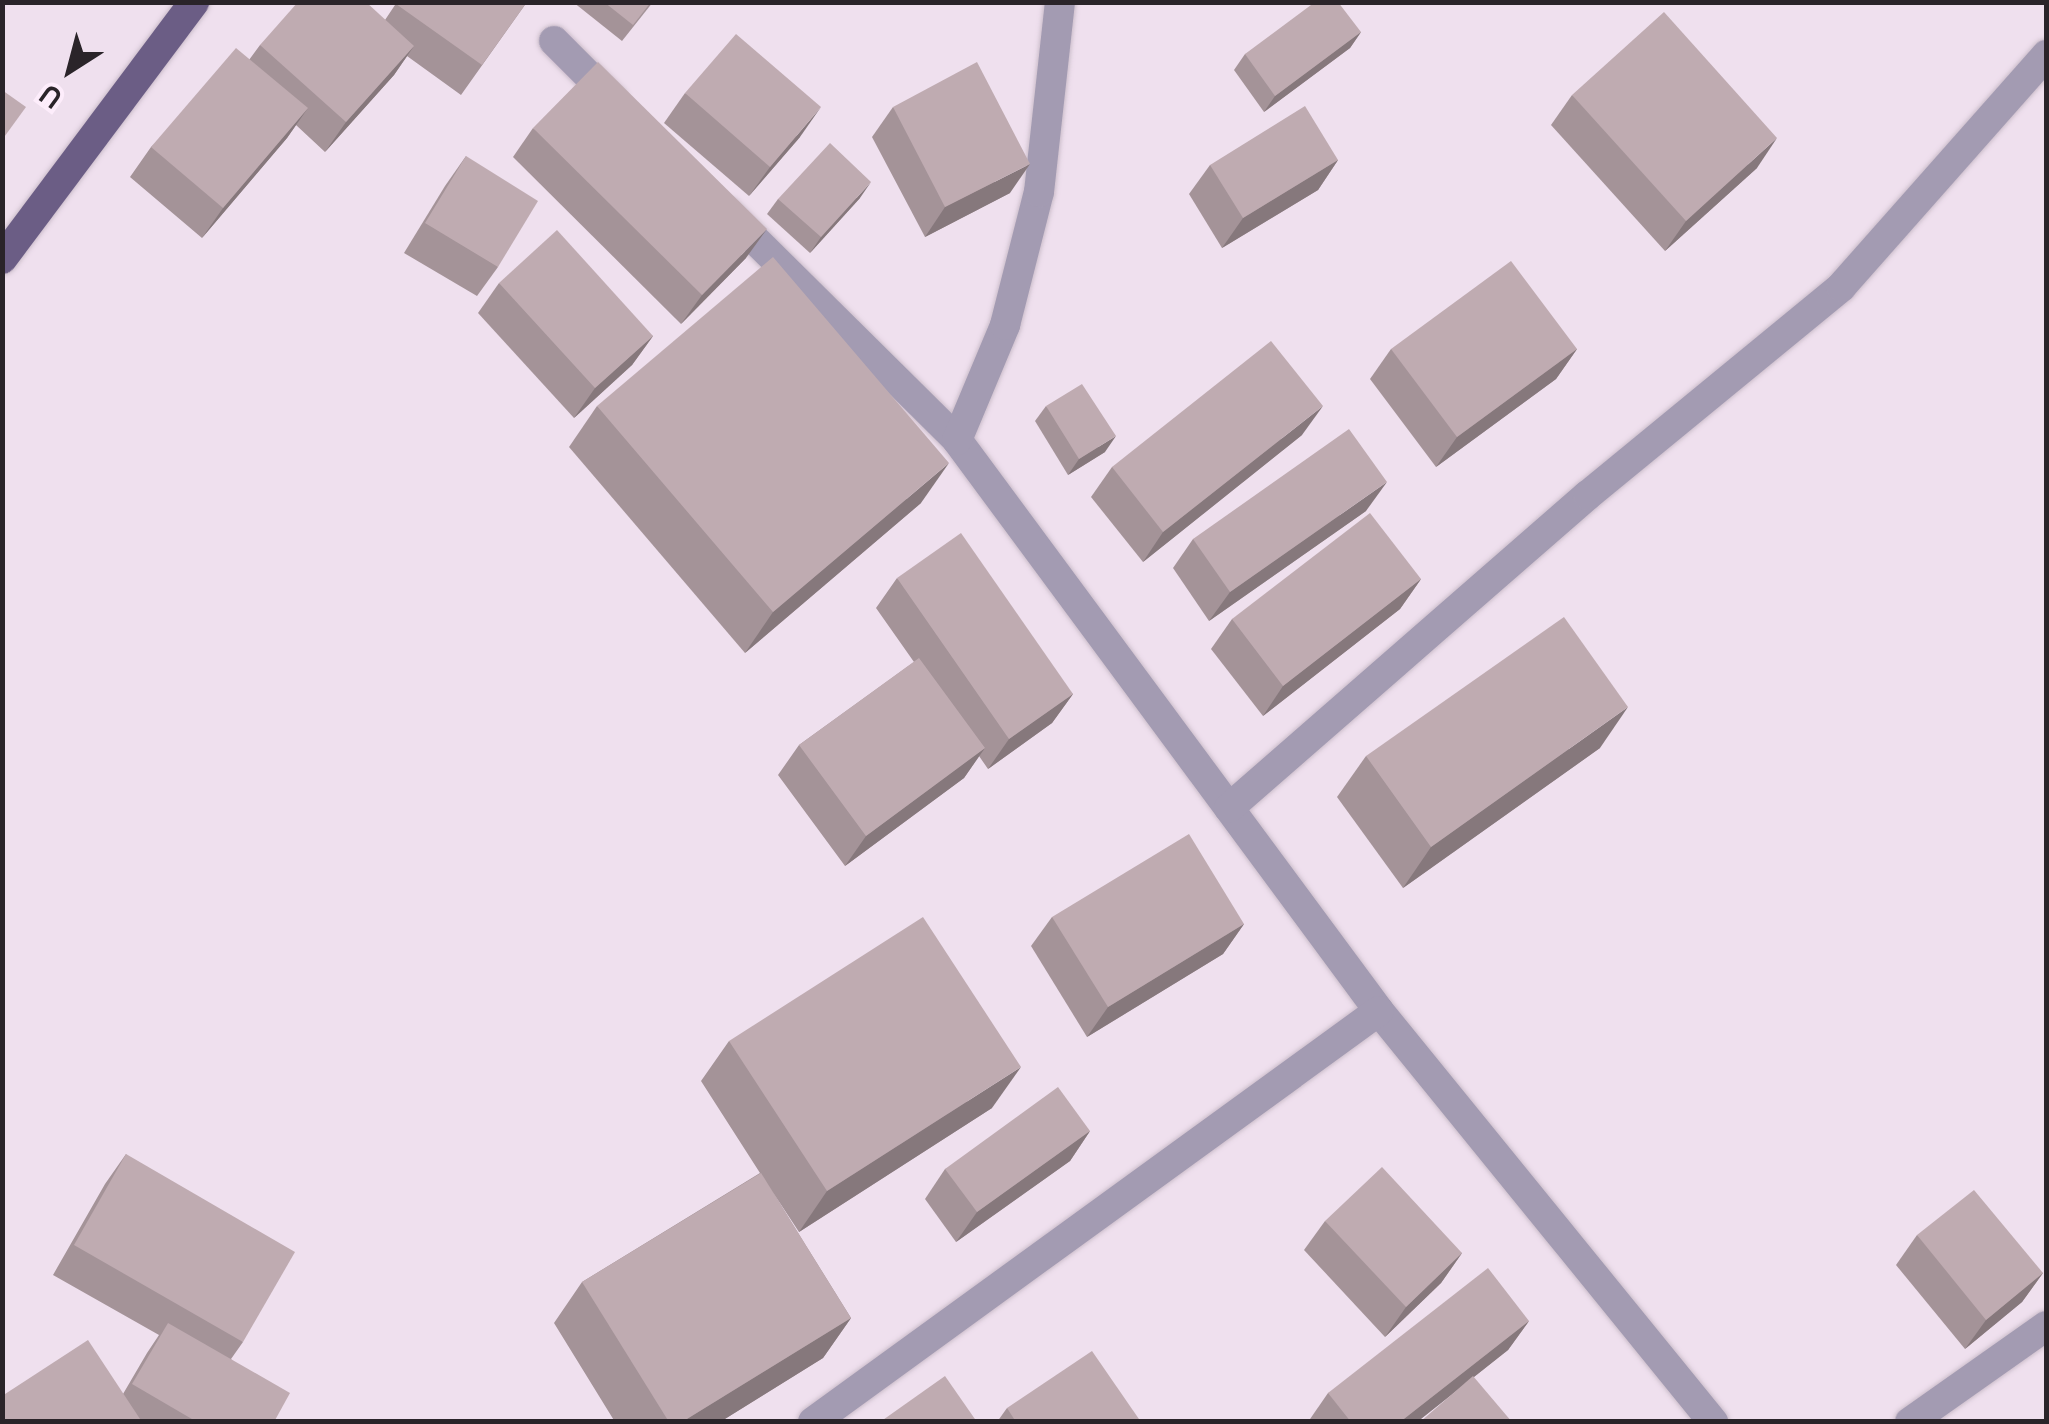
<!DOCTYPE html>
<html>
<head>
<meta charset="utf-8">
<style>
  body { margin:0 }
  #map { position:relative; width:2049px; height:1424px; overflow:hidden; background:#efe0ee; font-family:Overpass,sans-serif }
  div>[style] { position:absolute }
  .roads { filter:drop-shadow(0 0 2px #ccbecb) drop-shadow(0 0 2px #ccbecb) }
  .minor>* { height:30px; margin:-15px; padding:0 15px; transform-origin:15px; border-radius:15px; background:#a39bb2 }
  .major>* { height:30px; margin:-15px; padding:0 15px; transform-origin:15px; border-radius:15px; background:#6b5d85 }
  .wall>* { inset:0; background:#a49398 }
  .shaded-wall>* { inset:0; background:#86787c }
  .building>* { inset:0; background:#bfabb1 }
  span { translate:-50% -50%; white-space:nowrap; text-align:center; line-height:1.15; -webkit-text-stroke:8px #fdedfb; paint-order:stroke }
  .frame { position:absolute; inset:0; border:5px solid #2a2429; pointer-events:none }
  .north { position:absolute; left:20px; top:20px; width:100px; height:100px; -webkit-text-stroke:8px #fdedfb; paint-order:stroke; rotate:216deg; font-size:28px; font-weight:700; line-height:40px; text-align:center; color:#2a2429 }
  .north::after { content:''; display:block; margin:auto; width:35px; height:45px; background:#2a2429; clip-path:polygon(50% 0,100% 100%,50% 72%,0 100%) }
</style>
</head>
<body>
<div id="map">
  <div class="roads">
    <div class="minor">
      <i style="left:554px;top:41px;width:83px;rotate:45deg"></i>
      <i style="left:728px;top:213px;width:322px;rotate:44.7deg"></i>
      <i style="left:957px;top:440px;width:710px;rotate:53.53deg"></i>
      <i style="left:1379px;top:1011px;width:530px;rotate:50.9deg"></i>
      <i style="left:957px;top:440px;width:125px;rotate:-67.3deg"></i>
      <i style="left:1005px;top:325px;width:137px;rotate:-75.7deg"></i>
      <i style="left:1039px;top:192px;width:191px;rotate:-83.7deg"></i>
      <i style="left:1229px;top:808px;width:476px;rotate:-41.1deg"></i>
      <i style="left:1588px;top:495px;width:328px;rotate:-39.4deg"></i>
      <i style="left:1841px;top:287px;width:310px;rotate:-48.5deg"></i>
      <i style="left:813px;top:1422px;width:699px;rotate:-35.99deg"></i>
      <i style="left:1910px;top:1422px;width:166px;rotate:-35.2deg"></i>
    </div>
    <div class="major">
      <i style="left:2px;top:259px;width:321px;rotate:-53.2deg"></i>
    </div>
  </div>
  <div class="wall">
    <i style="clip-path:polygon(397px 2px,527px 2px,461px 95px,407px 56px,394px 75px,325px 152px,296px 125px,287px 138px,202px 238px,130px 177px,151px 147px,249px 60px,260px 45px,385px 20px)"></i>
    <i style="clip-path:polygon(573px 2px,653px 2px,622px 41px)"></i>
    <i style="clip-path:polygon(1361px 32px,1350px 48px,1264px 112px,1234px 70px,1245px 54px)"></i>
    <i style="clip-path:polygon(685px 93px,800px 137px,749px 196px,664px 123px)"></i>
    <i style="clip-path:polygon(1572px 95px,1757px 168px,1665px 251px,1551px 125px)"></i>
    <i style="clip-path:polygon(893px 107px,1010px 193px,925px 237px,872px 137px)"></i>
    <i style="clip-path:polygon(533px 128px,746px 258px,681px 324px,513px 157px)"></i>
    <i style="clip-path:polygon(466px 156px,498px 267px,477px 296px,404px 253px,445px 186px)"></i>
    <i style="clip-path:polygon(1338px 160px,1318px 190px,1222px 248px,1189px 194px,1210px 165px)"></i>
    <i style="clip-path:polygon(860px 198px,810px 253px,767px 214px,778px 199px)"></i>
    <i style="clip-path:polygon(499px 283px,653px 336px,632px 365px,574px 418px,478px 313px)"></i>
    <i style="clip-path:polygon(1391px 349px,1577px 349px,1556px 379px,1436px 467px,1370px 379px)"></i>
    <i style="clip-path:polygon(597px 406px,921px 503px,745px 653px,569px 447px)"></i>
    <i style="clip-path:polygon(1046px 406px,1105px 452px,1068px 475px,1035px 421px)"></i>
    <i style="clip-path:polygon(1302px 435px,1143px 562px,1091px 497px,1112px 467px)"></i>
    <i style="clip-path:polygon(1366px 511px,1209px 621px,1173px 568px,1193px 539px)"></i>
    <i style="clip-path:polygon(897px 578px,1073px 694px,1052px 723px,988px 769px,979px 756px,964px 778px,845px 866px,778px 775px,799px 745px,914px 662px,876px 608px)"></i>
    <i style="clip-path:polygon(1421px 579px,1400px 609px,1263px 716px,1211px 649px,1232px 619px)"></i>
    <i style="clip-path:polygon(1600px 748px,1403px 888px,1337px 797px,1366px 756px)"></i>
    <i style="clip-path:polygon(1052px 917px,1244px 924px,1223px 954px,1087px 1037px,1031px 946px)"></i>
    <i style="clip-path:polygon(729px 1041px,992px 1108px,799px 1232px,772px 1191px,851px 1318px,823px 1358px,720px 1422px,615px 1422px,554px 1323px,582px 1282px,760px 1173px,701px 1081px)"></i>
    <i style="clip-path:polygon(1090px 1131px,1070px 1161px,956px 1242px,925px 1199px,945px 1169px)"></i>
    <i style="clip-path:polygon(126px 1154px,243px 1342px,231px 1359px,274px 1422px,2px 1422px,123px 1394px,147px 1353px,159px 1335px,53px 1275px,105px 1184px)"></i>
    <i style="clip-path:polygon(1325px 1221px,1462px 1253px,1441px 1283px,1385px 1337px,1304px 1250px)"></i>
    <i style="clip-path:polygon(1917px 1235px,2043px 1273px,2022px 1302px,1965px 1349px,1896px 1265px)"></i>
    <i style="clip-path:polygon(1529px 1321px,1508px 1350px,1417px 1422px,1308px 1422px,1328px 1393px)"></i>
    <i style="clip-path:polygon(1007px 1408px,1141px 1422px,997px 1422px)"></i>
  </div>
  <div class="shaded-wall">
    <i style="clip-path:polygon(1361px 32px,1350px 48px,1264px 112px,1275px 96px)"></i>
    <i style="clip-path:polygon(414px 46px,394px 75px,325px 152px,346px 122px)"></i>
    <i style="clip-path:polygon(821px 107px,800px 137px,749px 196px,770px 167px)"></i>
    <i style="clip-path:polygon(308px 108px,287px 138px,202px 238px,223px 208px)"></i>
    <i style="clip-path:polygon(1777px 138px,1757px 168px,1665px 251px,1686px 221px)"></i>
    <i style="clip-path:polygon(1338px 160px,1318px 190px,1222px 248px,1243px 218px)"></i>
    <i style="clip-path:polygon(1030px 164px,1010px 193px,925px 237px,945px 207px)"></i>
    <i style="clip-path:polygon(871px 182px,860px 198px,810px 253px,821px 237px)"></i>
    <i style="clip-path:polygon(767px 229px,746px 258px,681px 324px,702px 295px)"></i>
    <i style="clip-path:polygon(653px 336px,632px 365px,574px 418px,595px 388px)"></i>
    <i style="clip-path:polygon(1577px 349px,1556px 379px,1436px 467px,1457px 437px)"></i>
    <i style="clip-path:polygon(1323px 406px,1302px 435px,1143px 562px,1163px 532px)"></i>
    <i style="clip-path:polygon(1116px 436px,1105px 452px,1068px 475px,1079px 459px)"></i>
    <i style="clip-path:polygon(949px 463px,921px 503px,745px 653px,773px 612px)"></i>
    <i style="clip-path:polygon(1387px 482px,1366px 511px,1209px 621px,1230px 592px)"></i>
    <i style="clip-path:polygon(1421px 579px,1400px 609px,1263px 716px,1283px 686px)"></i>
    <i style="clip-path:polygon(1073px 694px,1052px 723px,988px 769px,1009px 739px)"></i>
    <i style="clip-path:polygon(1628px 707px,1600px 748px,1403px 888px,1431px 847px)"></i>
    <i style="clip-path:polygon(985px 748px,964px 778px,845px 866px,866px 836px)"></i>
    <i style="clip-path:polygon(1244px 924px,1223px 954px,1087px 1037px,1108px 1007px)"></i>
    <i style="clip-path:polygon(1021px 1067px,992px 1108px,799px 1232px,827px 1191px)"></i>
    <i style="clip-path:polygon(1090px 1131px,1070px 1161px,956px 1242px,977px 1212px)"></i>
    <i style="clip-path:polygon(1462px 1253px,1441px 1283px,1385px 1337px,1406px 1307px)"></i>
    <i style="clip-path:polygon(2043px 1273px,2022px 1302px,1965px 1349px,1986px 1320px)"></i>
    <i style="clip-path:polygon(851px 1318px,823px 1358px,720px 1422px,682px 1422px)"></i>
    <i style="clip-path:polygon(1529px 1321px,1508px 1350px,1417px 1422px,1400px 1422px)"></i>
  </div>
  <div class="building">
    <i style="clip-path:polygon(298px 2px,366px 2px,414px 46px,346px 122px,260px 45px)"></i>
    <i style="clip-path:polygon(397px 2px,527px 2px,482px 65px,396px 4px)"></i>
    <i style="clip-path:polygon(604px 2px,651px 2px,633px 25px)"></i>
    <i style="clip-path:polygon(1315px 2px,1338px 2px,1361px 32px,1275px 96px,1245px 54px)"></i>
    <i style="clip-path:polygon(1664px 12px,1777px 138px,1686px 221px,1572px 95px)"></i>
    <i style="clip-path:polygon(736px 34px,821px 107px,770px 167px,685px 93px)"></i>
    <i style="clip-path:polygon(236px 48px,308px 108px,223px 208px,151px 147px)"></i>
    <i style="clip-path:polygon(598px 62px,767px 229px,702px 295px,533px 128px)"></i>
    <i style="clip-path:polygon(977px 62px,1030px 164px,945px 207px,893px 107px)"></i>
    <i style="clip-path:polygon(2px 90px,26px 107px,2px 140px)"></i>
    <i style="clip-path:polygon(1305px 106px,1338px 160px,1243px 218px,1210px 165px)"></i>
    <i style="clip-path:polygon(830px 143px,871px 182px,821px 237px,778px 199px)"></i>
    <i style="clip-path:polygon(466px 156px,538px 201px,498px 267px,425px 223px)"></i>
    <i style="clip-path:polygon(557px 230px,653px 336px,595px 388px,499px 283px)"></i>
    <i style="clip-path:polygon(773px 257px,949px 463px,773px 612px,597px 406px)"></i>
    <i style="clip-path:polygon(1511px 261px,1577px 349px,1457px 437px,1391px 349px)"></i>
    <i style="clip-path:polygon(1271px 341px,1323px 406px,1163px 532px,1112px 467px)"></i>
    <i style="clip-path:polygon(1082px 384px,1116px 436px,1079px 459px,1046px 406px)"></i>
    <i style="clip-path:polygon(1349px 429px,1387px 482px,1230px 592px,1193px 539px)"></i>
    <i style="clip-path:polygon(1370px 513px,1421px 579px,1283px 686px,1232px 619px)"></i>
    <i style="clip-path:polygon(961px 533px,1073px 694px,1009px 739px,897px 578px)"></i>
    <i style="clip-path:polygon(1564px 617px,1628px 707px,1431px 847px,1366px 756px)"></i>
    <i style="clip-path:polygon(919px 658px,985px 748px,866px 836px,799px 745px)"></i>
    <i style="clip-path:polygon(1189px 834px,1244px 924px,1108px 1007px,1052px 917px)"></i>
    <i style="clip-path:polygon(923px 917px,1021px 1067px,827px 1191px,729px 1041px)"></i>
    <i style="clip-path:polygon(1058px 1087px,1090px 1131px,977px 1212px,945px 1169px)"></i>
    <i style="clip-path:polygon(126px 1154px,295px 1252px,243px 1342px,74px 1245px)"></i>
    <i style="clip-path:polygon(1382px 1167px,1462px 1253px,1406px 1307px,1325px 1221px)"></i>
    <i style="clip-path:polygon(761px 1173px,851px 1318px,682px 1422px,669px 1422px,582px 1282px)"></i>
    <i style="clip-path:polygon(1974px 1190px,2043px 1273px,1986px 1320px,1917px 1235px)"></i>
    <i style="clip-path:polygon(1488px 1268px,1529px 1321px,1400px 1422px,1351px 1422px,1328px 1393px)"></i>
    <i style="clip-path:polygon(168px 1323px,290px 1393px,274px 1422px,197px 1422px,132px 1384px)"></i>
    <i style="clip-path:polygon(88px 1340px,142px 1422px,2px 1422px,2px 1396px)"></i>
    <i style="clip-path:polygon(1092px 1351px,1141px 1422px,1016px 1422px,1007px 1408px)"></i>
    <i style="clip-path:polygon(945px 1376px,977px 1422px,880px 1422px)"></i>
    <i style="clip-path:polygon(1473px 1376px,1512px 1422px,1420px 1422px)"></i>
  </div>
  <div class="frame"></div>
  <div class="north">U</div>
</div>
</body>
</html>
